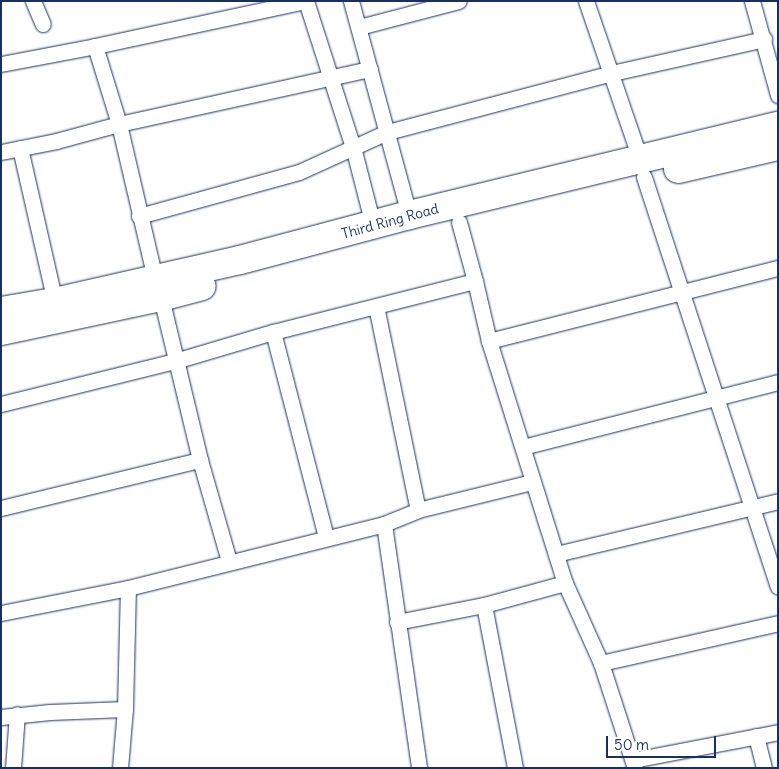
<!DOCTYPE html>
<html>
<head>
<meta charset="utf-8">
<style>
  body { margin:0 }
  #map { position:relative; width:779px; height:769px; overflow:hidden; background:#fff; font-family:Delius,sans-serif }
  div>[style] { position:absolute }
  .roads { filter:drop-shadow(0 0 1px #1b2f5e) drop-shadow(0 0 1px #1b2f5e) }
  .street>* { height:15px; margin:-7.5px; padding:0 7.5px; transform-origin:7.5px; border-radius:7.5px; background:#fff }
  .highway>* { height:28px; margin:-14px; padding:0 14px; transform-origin:14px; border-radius:14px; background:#fff }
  span { translate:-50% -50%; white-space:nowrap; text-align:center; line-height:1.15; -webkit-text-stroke:4.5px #fff; paint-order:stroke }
  .street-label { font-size:14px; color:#1b2f5e }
  .frame { position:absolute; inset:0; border:2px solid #1b2f5e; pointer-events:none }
  .scale { position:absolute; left:606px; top:736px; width:110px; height:22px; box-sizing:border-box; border:2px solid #1b2f5e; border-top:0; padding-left:6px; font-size:15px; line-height:18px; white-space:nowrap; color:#1b2f5e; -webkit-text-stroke:4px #fff; paint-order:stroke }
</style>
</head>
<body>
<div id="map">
  <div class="roads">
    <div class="street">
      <i style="left:33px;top:1px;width:25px;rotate:67deg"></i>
      <i style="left:306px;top:1px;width:153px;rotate:72.2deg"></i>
      <i style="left:353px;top:147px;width:81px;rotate:75.6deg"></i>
      <i style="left:351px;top:1px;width:222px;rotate:74.8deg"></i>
      <i style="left:586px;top:1px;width:167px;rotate:71.1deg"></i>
      <i style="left:752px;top:1px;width:98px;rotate:74.5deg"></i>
      <i style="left:359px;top:27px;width:103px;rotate:-14.6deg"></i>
      <i style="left:95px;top:46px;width:82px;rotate:72.9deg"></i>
      <i style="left:119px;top:124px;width:159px;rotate:76.9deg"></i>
      <i style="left:1px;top:64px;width:96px;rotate:-10.8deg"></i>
      <i style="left:95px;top:46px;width:215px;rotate:-12.1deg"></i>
      <i style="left:20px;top:148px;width:158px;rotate:77.2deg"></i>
      <i style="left:1px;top:152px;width:56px;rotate:-11.3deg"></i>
      <i style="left:56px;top:141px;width:65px;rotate:-15.1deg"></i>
      <i style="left:119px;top:124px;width:257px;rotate:-12.4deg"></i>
      <i style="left:644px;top:177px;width:431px;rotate:71.9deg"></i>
      <i style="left:139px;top:216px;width:166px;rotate:-15.4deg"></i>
      <i style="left:299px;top:172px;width:97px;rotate:-24.4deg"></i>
      <i style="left:387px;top:132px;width:233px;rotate:-14.7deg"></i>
      <i style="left:612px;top:73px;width:156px;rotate:-12.6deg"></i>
      <i style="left:459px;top:222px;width:61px;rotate:74.8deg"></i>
      <i style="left:376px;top:306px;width:208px;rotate:78.4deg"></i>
      <i style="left:273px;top:332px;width:212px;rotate:75.5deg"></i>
      <i style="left:489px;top:341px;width:298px;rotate:-14.2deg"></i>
      <i style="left:1px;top:404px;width:179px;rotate:-13.9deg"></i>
      <i style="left:175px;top:361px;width:102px;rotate:-16.5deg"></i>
      <i style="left:273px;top:332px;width:208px;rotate:-14.2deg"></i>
      <i style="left:475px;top:281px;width:62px;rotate:76.9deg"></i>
      <i style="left:489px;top:341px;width:254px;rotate:72.6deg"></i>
      <i style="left:565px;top:583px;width:88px;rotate:65.8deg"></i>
      <i style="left:601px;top:663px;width:110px;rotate:72.1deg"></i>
      <i style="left:523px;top:447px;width:263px;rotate:-14.3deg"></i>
      <i style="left:200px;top:460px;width:105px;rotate:74deg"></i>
      <i style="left:1px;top:508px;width:205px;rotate:-13.6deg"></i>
      <i style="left:200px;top:460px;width:168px;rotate:-103.5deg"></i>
      <i style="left:384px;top:524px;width:246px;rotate:81.8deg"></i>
      <i style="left:556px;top:554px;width:228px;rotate:-13.4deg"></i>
      <i style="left:484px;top:605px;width:166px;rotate:79.2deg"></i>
      <i style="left:1px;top:613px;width:129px;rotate:-11.1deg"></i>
      <i style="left:128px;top:588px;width:264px;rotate:-14deg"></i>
      <i style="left:384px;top:524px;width:37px;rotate:-22deg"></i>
      <i style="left:418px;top:510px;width:117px;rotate:-13.8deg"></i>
      <i style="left:397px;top:622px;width:89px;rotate:-11.1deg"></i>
      <i style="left:484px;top:605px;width:84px;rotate:-15.2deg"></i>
      <i style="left:601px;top:663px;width:181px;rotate:-12.7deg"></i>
      <i style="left:1px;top:717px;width:49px;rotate:-5.8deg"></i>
      <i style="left:50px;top:712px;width:75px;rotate:-2.3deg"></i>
      <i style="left:756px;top:736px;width:33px;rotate:76deg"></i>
      <i style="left:633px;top:760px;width:148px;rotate:-10.9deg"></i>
      <i style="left:13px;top:768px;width:54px;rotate:-85.8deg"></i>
      <i style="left:120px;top:768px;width:59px;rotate:-85.2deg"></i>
      <i style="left:125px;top:709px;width:121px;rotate:-88.6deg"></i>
    </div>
    <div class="highway">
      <i style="left:678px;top:169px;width:103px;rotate:-13deg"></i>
      <i style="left:1px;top:311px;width:55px;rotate:-9.5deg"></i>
      <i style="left:55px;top:302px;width:190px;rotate:-12.8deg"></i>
      <i style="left:240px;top:260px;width:175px;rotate:-14.9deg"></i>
      <i style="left:409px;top:215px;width:380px;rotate:-13.6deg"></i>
      <i style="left:1px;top:331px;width:164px;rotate:-12deg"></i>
      <i style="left:161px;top:297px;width:42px;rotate:-15deg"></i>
    </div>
  </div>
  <div class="street-label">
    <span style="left:390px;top:221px;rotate:-15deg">Third Ring Road</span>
  </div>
  <div class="frame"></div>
  <div class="scale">50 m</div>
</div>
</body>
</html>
